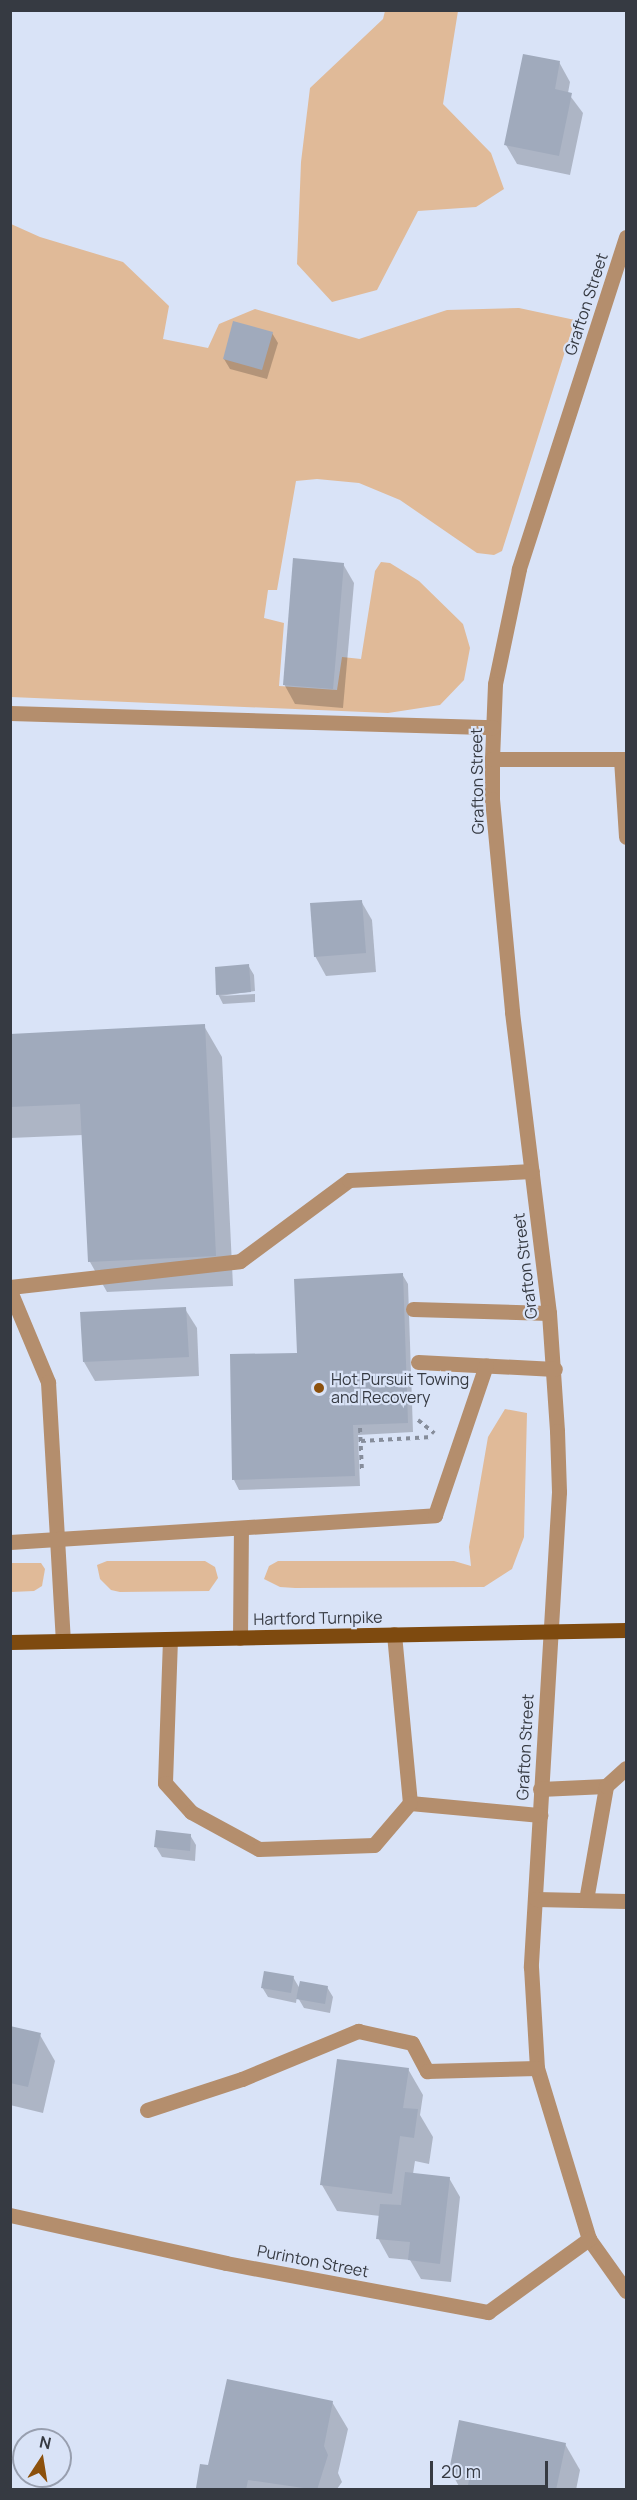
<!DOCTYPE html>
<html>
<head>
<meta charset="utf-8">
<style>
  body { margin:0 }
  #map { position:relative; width:637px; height:2500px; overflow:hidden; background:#d9e3f7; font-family:Manrope,sans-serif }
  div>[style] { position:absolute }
  .green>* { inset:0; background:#e0ba98 }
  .shadow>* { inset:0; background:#0003 }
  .building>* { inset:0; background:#a0aabc }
  .path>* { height:4px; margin-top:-2px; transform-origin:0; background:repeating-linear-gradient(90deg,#868d9b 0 4.5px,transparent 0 9px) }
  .minor>* { height:15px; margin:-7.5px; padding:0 7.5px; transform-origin:7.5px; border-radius:7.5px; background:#b48e6d }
  .major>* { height:15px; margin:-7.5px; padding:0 7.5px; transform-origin:7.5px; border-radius:7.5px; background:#7e4a0f }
  .dots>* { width:16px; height:16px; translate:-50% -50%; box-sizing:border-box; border:3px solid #d9e3f7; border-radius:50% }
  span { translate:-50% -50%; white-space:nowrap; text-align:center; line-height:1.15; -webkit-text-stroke:4.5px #d9e3f7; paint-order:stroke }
  .street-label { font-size:16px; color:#363a42 }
  .poi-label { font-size:16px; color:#363a42 }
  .left { translate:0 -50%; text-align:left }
  .frame { position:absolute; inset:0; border:12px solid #363a42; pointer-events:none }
  .north { position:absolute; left:12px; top:2428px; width:60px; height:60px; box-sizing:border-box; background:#d9e3f7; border:2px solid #989faf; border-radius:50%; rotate:12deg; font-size:16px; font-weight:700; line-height:24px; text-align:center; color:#363a42 }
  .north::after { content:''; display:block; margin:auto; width:21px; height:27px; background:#8c510d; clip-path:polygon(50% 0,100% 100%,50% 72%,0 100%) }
  .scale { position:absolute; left:430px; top:2461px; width:118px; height:27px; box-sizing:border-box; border:3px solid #363a42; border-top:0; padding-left:8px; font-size:18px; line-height:21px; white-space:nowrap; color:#363a42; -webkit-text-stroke:4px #d9e3f7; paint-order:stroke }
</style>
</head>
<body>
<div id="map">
  <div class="green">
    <i style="clip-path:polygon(385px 11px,458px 11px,443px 104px,491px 153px,504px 189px,476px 207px,418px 211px,377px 290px,332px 302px,297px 264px,301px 162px,310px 88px,383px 19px)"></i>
    <i style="clip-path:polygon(11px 224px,40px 237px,123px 262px,169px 306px,163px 339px,208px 348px,219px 324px,255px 309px,359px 339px,447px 310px,519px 308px,575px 320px,502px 551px,494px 555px,477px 553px,400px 500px,359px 483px,317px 479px,296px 481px,277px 590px,268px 590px,264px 618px,284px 623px,279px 686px,337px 690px,342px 657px,361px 659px,375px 571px,381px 562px,390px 563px,419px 581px,463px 624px,470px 648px,464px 680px,440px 705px,388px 713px,11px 697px)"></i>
    <i style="clip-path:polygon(505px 1409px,527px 1413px,524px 1537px,512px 1569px,484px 1587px,295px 1588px,280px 1587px,264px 1579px,269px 1566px,278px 1561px,454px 1561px,471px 1566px,469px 1547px,488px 1437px)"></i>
    <i style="clip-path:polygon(107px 1561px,205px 1561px,215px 1567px,218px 1578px,209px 1591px,120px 1592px,111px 1590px,100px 1579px,97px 1565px)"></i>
    <i style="clip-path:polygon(11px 1563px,41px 1563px,45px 1569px,42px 1586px,34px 1591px,11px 1592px)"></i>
  </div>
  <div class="shadow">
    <i style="clip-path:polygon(559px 62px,570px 82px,568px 93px,583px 113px,570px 175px,517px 164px,506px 145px)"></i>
    <i style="clip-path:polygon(272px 333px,278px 343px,267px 379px,230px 369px,224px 359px)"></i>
    <i style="clip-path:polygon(343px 564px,354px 583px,343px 708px,295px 704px,284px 684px)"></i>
    <i style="clip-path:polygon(361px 901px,372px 920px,376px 972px,326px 976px,315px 956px)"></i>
    <i style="clip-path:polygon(248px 965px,254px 975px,255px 991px,220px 996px,255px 994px,255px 1002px,223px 1004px,218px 994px)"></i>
    <i style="clip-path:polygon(204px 1026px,222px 1057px,233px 1286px,107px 1292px,90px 1262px,83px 1135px,10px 1138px,10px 1036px)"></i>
    <i style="clip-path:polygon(402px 1274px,408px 1284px,413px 1432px,358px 1435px,360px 1486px,239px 1490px,234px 1480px,298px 1354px)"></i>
    <i style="clip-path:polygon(185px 1309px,197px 1328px,199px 1376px,95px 1381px,84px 1362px)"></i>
    <i style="clip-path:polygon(190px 1835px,196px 1845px,195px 1861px,162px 1857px,156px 1847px)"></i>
    <i style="clip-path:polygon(293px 1977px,300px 1989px,327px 1987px,333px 1997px,330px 2013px,304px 2008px,297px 1996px,296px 2003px,268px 1997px,262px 1987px)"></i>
    <i style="clip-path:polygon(10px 2028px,40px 2035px,55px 2061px,43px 2113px,10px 2105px)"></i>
    <i style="clip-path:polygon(408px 2069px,423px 2095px,420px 2115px,433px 2137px,429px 2164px,415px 2161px,413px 2174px,449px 2178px,460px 2197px,451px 2282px,421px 2279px,410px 2260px,389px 2258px,378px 2238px,380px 2216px,337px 2211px,322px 2185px)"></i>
    <i style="clip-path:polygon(332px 2402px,348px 2429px,338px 2473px,342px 2482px,337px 2489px,198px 2490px,209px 2467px)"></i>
    <i style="clip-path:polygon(565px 2444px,580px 2470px,576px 2490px,461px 2490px,450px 2470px)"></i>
  </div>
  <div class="building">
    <i style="clip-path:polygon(523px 54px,560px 61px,555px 89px,572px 93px,559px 156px,504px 145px)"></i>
    <i style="clip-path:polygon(233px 321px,273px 332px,262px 370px,223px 359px)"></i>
    <i style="clip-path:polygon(293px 558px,344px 563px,333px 689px,283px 685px)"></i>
    <i style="clip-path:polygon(362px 900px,366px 953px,314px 957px,310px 903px)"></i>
    <i style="clip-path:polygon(249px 964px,251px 992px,216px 995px,215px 967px)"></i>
    <i style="clip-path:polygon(205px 1024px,216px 1256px,88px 1262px,80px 1104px,10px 1107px,10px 1034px)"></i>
    <i style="clip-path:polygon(403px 1273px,408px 1423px,353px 1425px,355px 1476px,232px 1480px,230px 1354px,297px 1353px,294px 1279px)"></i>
    <i style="clip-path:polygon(186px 1307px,189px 1357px,83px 1362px,80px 1312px)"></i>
    <i style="clip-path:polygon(156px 1830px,191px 1834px,190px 1851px,154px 1847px)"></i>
    <i style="clip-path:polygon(264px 1971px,294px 1976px,291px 1993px,261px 1988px)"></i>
    <i style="clip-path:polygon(300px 1981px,328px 1986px,325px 2004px,296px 1999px)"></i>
    <i style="clip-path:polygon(10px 2026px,41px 2033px,28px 2087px,10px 2083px)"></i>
    <i style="clip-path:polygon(337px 2059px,409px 2068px,403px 2108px,418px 2109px,414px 2138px,400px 2136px,392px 2194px,320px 2185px)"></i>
    <i style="clip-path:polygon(405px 2172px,450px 2177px,440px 2264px,408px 2260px,410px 2242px,376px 2239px,380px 2204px,401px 2205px)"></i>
    <i style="clip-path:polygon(227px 2379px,333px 2401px,324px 2446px,328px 2455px,317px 2490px,248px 2480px,246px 2490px,189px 2490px,196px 2488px,200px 2464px,208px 2465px)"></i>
    <i style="clip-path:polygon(459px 2420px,566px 2443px,556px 2490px,467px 2490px,470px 2475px,449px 2471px)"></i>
  </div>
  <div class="path">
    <i style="left:418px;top:1420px;width:21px;rotate:39deg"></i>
    <i style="left:360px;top:1428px;width:44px;rotate:87.4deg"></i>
    <i style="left:361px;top:1441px;width:71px;rotate:-3.2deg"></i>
  </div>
  <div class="minor">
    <i style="left:626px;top:237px;width:349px;rotate:107.9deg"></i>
    <i style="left:519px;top:569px;width:117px;rotate:101.8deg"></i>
    <i style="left:495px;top:684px;width:75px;rotate:92.3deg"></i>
    <i style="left:492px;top:759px;width:40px;rotate:90deg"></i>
    <i style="left:492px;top:799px;width:214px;rotate:84.6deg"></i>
    <i style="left:512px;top:1012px;width:303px;rotate:83deg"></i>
    <i style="left:549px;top:1313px;width:118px;rotate:86.1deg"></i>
    <i style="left:557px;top:1431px;width:61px;rotate:88.1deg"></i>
    <i style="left:559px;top:1492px;width:476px;rotate:93.4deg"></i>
    <i style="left:531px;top:1967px;width:101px;rotate:86.6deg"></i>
    <i style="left:537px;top:2068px;width:179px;rotate:73.1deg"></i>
    <i style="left:589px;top:2239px;width:64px;rotate:54.6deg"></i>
    <i style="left:10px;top:713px;width:483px;rotate:1.7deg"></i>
    <i style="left:492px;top:759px;width:134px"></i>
    <i style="left:621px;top:759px;width:78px;rotate:86.3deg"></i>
    <i style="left:10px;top:1287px;width:231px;rotate:-6.4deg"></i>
    <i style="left:240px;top:1261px;width:136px;rotate:-36.6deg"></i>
    <i style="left:349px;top:1180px;width:183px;rotate:-2.8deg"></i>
    <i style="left:10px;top:1291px;width:99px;rotate:67.3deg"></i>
    <i style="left:48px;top:1382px;width:259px;rotate:86.7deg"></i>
    <i style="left:413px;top:1309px;width:136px;rotate:1.7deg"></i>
    <i style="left:418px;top:1362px;width:137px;rotate:2.9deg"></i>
    <i style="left:10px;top:1542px;width:426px;rotate:-3.6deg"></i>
    <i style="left:435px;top:1515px;width:158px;rotate:-71.2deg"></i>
    <i style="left:394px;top:1634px;width:170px;rotate:84.6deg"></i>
    <i style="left:410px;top:1803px;width:131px;rotate:5.3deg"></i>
    <i style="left:240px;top:1638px;width:110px;rotate:-89.5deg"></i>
    <i style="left:170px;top:1639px;width:144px;rotate:92deg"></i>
    <i style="left:165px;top:1783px;width:39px;rotate:48deg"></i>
    <i style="left:191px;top:1812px;width:77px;rotate:28.6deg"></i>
    <i style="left:259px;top:1849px;width:115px;rotate:-2deg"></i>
    <i style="left:374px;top:1845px;width:55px;rotate:-49.4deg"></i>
    <i style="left:540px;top:1789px;width:66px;rotate:-2.6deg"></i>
    <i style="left:536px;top:1899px;width:90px;rotate:1.3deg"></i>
    <i style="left:586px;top:1900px;width:116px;rotate:-80deg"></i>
    <i style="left:606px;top:1786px;width:27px;rotate:-42deg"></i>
    <i style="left:147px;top:2110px;width:100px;rotate:-18.1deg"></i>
    <i style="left:242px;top:2079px;width:126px;rotate:-22.5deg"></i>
    <i style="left:358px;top:2031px;width:55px;rotate:12.5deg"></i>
    <i style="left:412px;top:2043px;width:32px;rotate:62deg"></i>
    <i style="left:427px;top:2071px;width:110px;rotate:-1.6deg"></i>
    <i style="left:10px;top:2215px;width:221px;rotate:12.5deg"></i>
    <i style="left:226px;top:2263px;width:267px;rotate:10.6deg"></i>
    <i style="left:488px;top:2312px;width:125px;rotate:-35.9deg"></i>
  </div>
  <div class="major">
    <i style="left:10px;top:1642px;width:616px;rotate:-1.12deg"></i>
  </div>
  <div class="dots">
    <i style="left:319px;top:1388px;background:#8c510d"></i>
  </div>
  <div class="street-label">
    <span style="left:586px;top:304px;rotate:-72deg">Grafton Street</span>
    <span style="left:477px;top:781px;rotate:-91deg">Grafton Street</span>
    <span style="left:525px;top:1266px;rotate:-97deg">Grafton Street</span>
    <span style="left:318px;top:1618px;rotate:-1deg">Hartford Turnpike</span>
    <span style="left:525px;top:1747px;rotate:-87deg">Grafton Street</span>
    <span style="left:313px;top:2261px;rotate:11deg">Purinton Street</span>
  </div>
  <div class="poi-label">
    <span class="left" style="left:331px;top:1388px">Hot Pursuit Towing<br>and Recovery</span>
  </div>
  <div class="frame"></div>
  <div class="north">N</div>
  <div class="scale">20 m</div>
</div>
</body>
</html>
